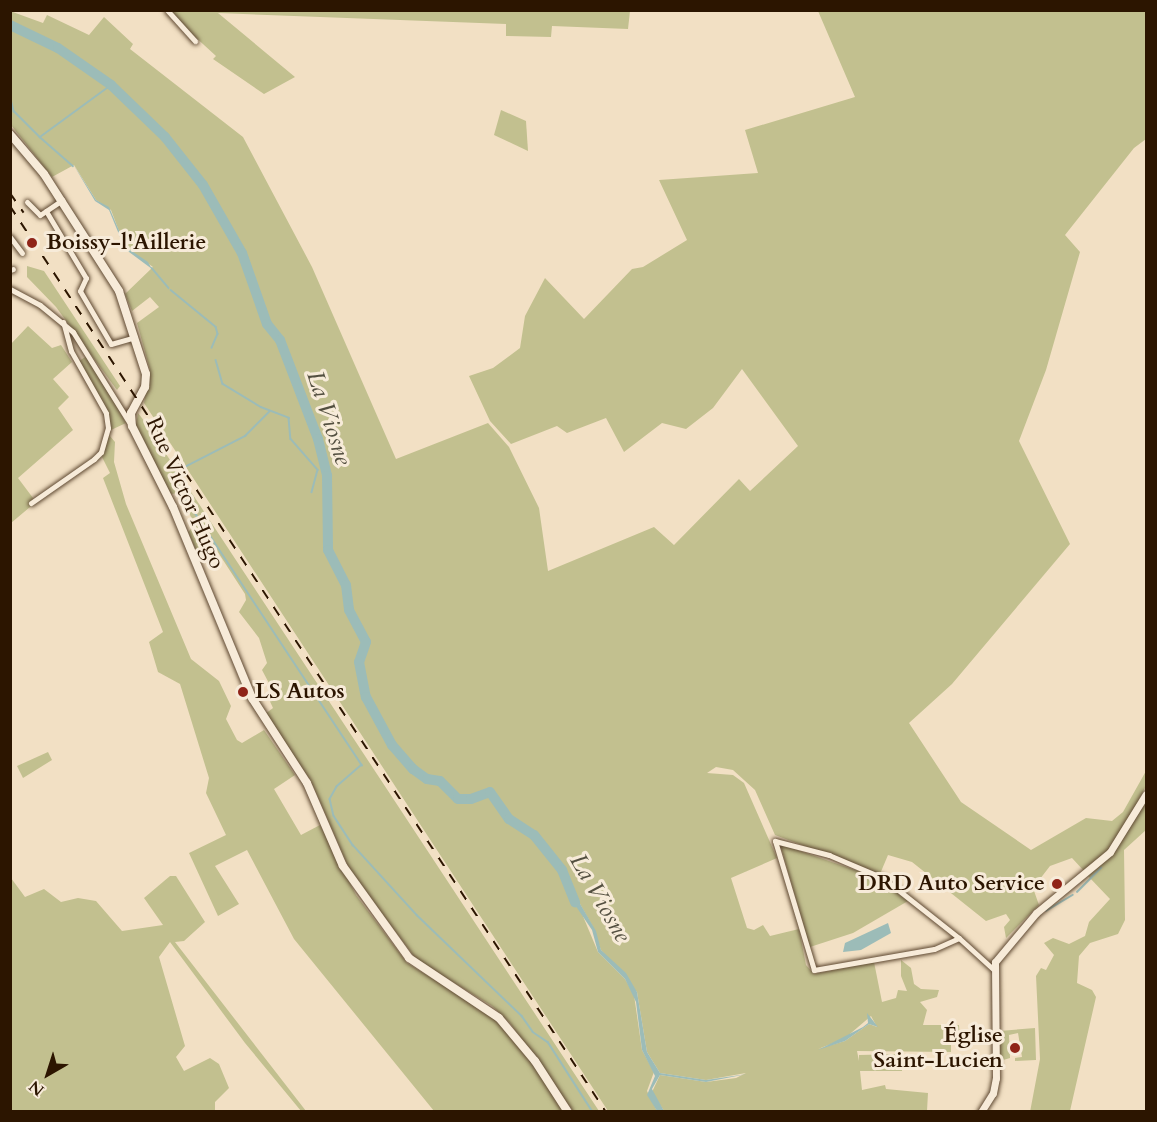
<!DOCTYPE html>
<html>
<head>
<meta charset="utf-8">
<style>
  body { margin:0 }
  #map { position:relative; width:1157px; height:1122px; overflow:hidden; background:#f2e0c4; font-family:Cardo,serif }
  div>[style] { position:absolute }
  .green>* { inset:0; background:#c2c08f }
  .water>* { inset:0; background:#9cbcb8 }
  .stream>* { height:1.5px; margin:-0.75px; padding:0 0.75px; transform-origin:0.75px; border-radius:0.75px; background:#9cbcb8 }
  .river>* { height:10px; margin:-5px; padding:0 5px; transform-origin:5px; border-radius:5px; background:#9cbcb8 }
  .roads { filter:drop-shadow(0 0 2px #5e4831) drop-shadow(0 0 2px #5e4831) }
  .minor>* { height:5px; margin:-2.5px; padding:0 2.5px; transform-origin:2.5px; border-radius:2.5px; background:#f7ebd9 }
  .tertiary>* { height:7px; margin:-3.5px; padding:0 3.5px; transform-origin:3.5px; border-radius:3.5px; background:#f7ebd9 }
  .secondary>* { height:8px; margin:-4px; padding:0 4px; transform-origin:4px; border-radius:4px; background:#f7ebd9 }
  .rail>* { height:1.5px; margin-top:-0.75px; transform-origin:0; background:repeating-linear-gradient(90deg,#2c1500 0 10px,transparent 0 20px) }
  .dots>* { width:16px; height:16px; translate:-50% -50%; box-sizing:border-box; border:3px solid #f7ebd9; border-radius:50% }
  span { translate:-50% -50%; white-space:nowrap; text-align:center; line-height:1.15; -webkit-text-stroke:6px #f7ebd9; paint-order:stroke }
  .poi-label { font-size:22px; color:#2c1500; font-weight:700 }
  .left { translate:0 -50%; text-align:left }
  .right { translate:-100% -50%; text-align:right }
  .street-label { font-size:22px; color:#2c1500 }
  .water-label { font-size:24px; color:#534f40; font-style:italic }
  .frame { position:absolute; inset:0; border:12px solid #2c1500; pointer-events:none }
  .north { position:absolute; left:18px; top:1044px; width:60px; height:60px; -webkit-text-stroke:4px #f7ebd9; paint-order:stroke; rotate:219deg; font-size:16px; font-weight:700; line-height:24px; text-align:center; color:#2c1500 }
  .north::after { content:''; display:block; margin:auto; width:21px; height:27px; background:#2c1500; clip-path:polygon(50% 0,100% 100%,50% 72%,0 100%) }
</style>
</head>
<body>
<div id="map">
  <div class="green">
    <i style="clip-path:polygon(evenodd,10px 11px,43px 23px,47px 15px,89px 35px,104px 17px,133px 44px,130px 49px,243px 137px,312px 267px,396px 459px,488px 423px,509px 447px,539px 508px,548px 571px,654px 527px,674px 545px,739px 479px,750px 491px,798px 446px,742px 369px,713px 408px,686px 429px,662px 423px,624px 452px,606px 418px,567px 433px,557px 426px,511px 444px,490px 421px,469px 376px,493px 368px,520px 348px,525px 316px,545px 278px,584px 319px,632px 269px,643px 267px,687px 240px,659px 180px,758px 173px,745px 130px,855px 97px,818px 11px,1146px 11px,1146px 139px,1134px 148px,1065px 235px,1080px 252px,1046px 370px,1019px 441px,1070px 544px,952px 684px,909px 723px,961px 802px,1031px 850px,1086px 818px,1112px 821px,1123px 812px,1146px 771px,1146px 786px,1126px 824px,1113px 845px,1084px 871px,1072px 858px,1050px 866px,1033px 888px,1039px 905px,1006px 938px,1004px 927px,1010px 920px,1006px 914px,986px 921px,912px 862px,888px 855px,880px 874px,775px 835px,755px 790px,733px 770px,716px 767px,707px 773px,733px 775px,744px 783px,777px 858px,731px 878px,747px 928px,754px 930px,763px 925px,770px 936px,799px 929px,806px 965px,814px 974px,874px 962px,882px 1002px,896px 998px,898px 990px,907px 991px,901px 976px,901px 960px,911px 968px,914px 984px,921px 989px,939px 990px,937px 997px,920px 1002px,927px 1010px,923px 1025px,959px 1025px,960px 1040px,951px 1040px,951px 1052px,857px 1051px,859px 1061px,859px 1055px,902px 1054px,902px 1071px,860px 1071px,862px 1090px,885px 1085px,886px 1089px,928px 1093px,927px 1111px,664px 1111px,652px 1092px,660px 1075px,706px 1082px,736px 1078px,746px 1073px,706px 1080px,660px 1073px,647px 1052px,637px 992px,601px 950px,592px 925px,572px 890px,598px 952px,625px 979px,634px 995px,642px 1050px,654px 1072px,647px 1091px,657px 1111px,608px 1111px,144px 403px,150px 370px,137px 323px,159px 307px,150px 297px,132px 311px,125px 294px,153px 267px,125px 247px,111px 210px,96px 200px,74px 165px,52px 177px,11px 125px,10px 11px,871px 1016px,877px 1027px,869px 1024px,845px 1041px,818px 1049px,844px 1039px,871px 1016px)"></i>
    <i style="clip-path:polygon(167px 11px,630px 11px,628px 29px,552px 26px,551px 37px,506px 36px,506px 24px,218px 13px,295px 77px,264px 94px,213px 59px,216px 56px)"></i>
    <i style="clip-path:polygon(501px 110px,526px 121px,528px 151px,494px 135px)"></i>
    <i style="clip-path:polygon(27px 266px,44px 271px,120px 386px,117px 390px,56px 307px,27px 277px)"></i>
    <i style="clip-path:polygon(28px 326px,52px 348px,61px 345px,72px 362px,53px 379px,69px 397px,58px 408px,73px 430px,18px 478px,36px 502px,11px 523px,10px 345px)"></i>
    <i style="clip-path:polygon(87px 356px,126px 423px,111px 430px,109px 417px,79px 361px)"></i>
    <i style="clip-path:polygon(138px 413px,145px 422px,599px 1111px,573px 1111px,510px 1023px,492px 1006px,417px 960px,351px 873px,311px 781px,265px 714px,273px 708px,267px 695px,272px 689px,262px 670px,267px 663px,259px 638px,239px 612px,246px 600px,245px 594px,212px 543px,196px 550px,188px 532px,195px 525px,179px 493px,171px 494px,136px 425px)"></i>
    <i style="clip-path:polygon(109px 435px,115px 442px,114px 462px,126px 504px,191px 659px,219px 681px,231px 706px,226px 719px,237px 740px,242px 743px,264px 730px,295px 775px,274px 789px,301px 835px,320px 825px,356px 895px,407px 963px,491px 1015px,534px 1065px,565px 1111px,434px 1111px,294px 939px,247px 850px,215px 866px,239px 904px,218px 916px,189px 853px,226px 835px,206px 793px,209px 778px,180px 684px,158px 672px,149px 642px,163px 632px,103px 478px,110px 473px,102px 457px)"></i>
    <i style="clip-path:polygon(48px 752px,52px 760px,23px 778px,17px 766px)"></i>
    <i style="clip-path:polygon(1146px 801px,1146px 830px,1124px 850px,1125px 920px,1118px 934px,1090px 943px,1079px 956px,1077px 983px,1092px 990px,1096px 997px,1070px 1111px,1030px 1112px,1040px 1059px,1036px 976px,1041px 968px,1046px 970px,1054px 955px,1044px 943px,1053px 938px,1069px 944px,1085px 936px,1089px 922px,1110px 899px,1088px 876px,1115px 852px)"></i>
    <i style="clip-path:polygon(780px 844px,878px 878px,908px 901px,853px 933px,810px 947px)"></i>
    <i style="clip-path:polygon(170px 876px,176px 876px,205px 922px,184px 941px,175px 942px,306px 1111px,301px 1111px,245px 1043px,170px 942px,159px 957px,185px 1046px,176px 1057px,184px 1071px,210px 1058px,219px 1064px,229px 1088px,215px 1102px,215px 1111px,11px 1111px,11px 878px,25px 897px,44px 889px,61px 902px,78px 898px,96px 901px,122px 931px,163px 925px,144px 898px)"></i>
    <i style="clip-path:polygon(1035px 1028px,1036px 1060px,1015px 1061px,1015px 1058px,1022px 1057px,1018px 1033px,1009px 1035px,1010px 1058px,1000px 1061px,999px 1031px)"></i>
  </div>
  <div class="water">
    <i style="clip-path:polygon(73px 164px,96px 200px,109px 207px,126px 247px,148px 262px,152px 269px,125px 249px,109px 210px,95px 201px)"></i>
    <i style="clip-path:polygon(572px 890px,596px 931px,601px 950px,626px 973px,637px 992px,647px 1052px,660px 1073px,706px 1080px,747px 1074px,706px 1082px,660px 1075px,652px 1089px,664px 1111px,657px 1111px,647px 1095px,655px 1076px,642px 1050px,636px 1002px,625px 979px,598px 952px,592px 930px,573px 902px,569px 891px)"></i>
    <i style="clip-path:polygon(888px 923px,891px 933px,861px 950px,843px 952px,845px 943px)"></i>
    <i style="clip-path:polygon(867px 1013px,878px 1027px,869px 1024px,845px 1041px,818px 1050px,863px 1027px,868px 1023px)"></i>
  </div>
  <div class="stream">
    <i style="left:10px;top:96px;width:16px;rotate:75deg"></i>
    <i style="left:14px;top:111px;width:37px;rotate:45deg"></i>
    <i style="left:40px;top:137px;width:88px;rotate:-36.2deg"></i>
    <i style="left:40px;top:137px;width:44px;rotate:41.3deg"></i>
    <i style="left:152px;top:268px;width:26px;rotate:50deg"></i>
    <i style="left:171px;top:290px;width:58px;rotate:39.4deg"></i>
    <i style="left:216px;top:327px;width:7px;rotate:74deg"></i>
    <i style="left:218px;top:334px;width:15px;rotate:113deg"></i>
    <i style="left:216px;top:360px;width:25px;rotate:74deg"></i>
    <i style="left:223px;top:384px;width:44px;rotate:31.2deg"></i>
    <i style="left:261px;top:407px;width:30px;rotate:21deg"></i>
    <i style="left:289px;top:418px;width:21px;rotate:85deg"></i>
    <i style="left:291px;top:439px;width:41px;rotate:48.9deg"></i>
    <i style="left:318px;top:470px;width:23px;rotate:105deg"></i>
    <i style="left:185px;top:467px;width:68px;rotate:-27.3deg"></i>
    <i style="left:245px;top:436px;width:34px;rotate:-45deg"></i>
    <i style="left:176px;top:473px;width:8px;rotate:104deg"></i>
    <i style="left:174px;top:481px;width:341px;rotate:56.5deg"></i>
    <i style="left:362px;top:765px;width:33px;rotate:139deg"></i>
    <i style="left:337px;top:787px;width:14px;rotate:120deg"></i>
    <i style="left:330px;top:799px;width:17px;rotate:77deg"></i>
    <i style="left:334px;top:816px;width:35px;rotate:57deg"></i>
    <i style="left:353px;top:845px;width:95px;rotate:47.6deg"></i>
    <i style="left:417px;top:915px;width:146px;rotate:43.9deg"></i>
    <i style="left:522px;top:1016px;width:19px;rotate:55deg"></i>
    <i style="left:533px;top:1032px;width:18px;rotate:34deg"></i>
    <i style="left:548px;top:1042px;width:83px;rotate:57.3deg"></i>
    <i style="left:1077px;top:892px;width:34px;rotate:-45deg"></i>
    <i style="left:1046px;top:911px;width:31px;rotate:-31deg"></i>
  </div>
  <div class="river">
    <i style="left:10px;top:25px;width:53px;rotate:25.6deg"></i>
    <i style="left:58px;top:48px;width:65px;rotate:34.9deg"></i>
    <i style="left:111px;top:85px;width:75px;rotate:43.9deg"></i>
    <i style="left:165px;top:137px;width:61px;rotate:51.6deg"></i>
    <i style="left:203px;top:185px;width:78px;rotate:60.2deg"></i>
    <i style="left:242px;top:253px;width:75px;rotate:70.6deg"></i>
    <i style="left:267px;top:324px;width:21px;rotate:51deg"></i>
    <i style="left:280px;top:340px;width:106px;rotate:69deg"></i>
    <i style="left:318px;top:439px;width:38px;rotate:76deg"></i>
    <i style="left:327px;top:476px;width:74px;rotate:89.2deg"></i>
    <i style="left:328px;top:550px;width:39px;rotate:63deg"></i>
    <i style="left:346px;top:585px;width:25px;rotate:83deg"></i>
    <i style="left:349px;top:610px;width:36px;rotate:62deg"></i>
    <i style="left:366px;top:642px;width:21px;rotate:109deg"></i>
    <i style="left:359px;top:662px;width:36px;rotate:79deg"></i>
    <i style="left:366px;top:697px;width:55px;rotate:61.6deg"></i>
    <i style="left:392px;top:745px;width:32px;rotate:49deg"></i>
    <i style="left:413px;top:769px;width:17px;rotate:36deg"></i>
    <i style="left:427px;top:779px;width:13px;rotate:9deg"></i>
    <i style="left:440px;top:781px;width:25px;rotate:45deg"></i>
    <i style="left:458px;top:799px;width:13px"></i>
    <i style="left:471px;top:799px;width:20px;rotate:-20deg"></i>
    <i style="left:490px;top:792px;width:33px;rotate:55deg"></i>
    <i style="left:509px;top:819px;width:30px;rotate:33deg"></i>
    <i style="left:534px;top:835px;width:45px;rotate:51.3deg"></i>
    <i style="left:562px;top:870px;width:35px;rotate:68deg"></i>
  </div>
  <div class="roads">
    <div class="minor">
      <i style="left:167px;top:10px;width:42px;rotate:47.9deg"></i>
      <i style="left:27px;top:202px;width:18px;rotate:45deg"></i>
      <i style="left:40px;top:215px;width:27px;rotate:-34deg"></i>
      <i style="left:46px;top:211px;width:78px;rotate:59.2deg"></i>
      <i style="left:86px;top:278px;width:14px;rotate:115deg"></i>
      <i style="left:80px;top:291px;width:61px;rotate:59.7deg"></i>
      <i style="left:111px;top:344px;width:25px;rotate:-16deg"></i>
      <i style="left:10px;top:237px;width:20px;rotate:53deg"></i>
      <i style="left:10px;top:270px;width:3px;rotate:-18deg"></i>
      <i style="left:10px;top:289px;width:34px;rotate:28deg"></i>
      <i style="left:40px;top:305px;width:43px;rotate:39.3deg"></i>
      <i style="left:73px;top:332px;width:110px;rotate:58.1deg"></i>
      <i style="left:31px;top:503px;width:77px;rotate:-34.9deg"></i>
      <i style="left:94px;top:459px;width:10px;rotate:-45deg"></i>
      <i style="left:101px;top:452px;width:25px;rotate:-74deg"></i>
      <i style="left:108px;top:428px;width:15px;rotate:-98deg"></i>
      <i style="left:106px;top:413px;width:71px;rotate:-119.4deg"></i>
      <i style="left:71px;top:351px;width:30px;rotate:-105deg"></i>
      <i style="left:959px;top:938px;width:27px;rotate:156deg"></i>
      <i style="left:934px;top:949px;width:122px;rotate:170.1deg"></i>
      <i style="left:814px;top:970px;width:135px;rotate:-106.8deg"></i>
      <i style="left:775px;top:841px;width:56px;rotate:14.5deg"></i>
      <i style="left:829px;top:855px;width:59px;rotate:23.1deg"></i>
      <i style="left:883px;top:878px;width:97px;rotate:38.3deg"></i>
      <i style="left:959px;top:938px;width:46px;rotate:42.4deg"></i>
    </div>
    <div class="tertiary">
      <i style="left:981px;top:1112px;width:22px;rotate:-58deg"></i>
      <i style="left:993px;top:1093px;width:15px;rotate:-79deg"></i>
      <i style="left:996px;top:1078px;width:116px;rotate:-90.5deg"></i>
      <i style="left:995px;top:962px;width:64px;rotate:-50.1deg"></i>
      <i style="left:1036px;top:913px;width:96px;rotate:-39.5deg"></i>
      <i style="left:1110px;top:852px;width:68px;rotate:-58.2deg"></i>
    </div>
    <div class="secondary">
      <i style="left:10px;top:134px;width:52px;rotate:49.6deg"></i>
      <i style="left:44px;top:174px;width:139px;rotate:57.3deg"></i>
      <i style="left:119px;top:291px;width:87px;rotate:72deg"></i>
      <i style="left:146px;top:374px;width:13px;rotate:94deg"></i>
      <i style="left:145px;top:387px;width:30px;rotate:118deg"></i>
      <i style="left:131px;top:413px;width:13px;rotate:86deg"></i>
      <i style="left:132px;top:426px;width:91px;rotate:63.2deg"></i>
      <i style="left:173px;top:507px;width:207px;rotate:67.5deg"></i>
      <i style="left:252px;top:698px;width:101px;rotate:57.1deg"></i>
      <i style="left:307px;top:783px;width:90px;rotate:66.6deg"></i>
      <i style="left:343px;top:866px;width:113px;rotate:54.3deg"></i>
      <i style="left:409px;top:958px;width:108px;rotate:33.7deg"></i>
      <i style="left:499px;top:1018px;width:56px;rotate:50.1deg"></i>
      <i style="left:535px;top:1061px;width:61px;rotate:57.1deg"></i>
    </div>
  </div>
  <div class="rail">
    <i style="left:10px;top:193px;width:24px;rotate:55deg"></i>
    <i style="left:10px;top:206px;width:1084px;rotate:56.66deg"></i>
  </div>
  <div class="dots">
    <i style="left:32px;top:243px;background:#8f2418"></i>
    <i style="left:243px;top:692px;background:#8f2418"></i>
    <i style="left:1057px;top:884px;background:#8f2418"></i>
    <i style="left:1015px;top:1048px;background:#8f2418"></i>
  </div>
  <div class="poi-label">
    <span class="left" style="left:46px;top:243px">Boissy-l'Aillerie</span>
    <span class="left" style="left:255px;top:692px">LS Autos</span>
    <span class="right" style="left:1045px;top:884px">DRD Auto Service</span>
    <span class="right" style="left:1003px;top:1048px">Église<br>Saint-Lucien</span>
  </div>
  <div class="street-label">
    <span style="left:185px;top:493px;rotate:66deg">Rue Victor Hugo</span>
  </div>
  <div class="water-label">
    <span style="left:329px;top:418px;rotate:72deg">La Viosne</span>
    <span style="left:600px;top:898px;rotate:60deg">La Viosne</span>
  </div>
  <div class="frame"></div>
  <div class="north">N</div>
</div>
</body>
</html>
